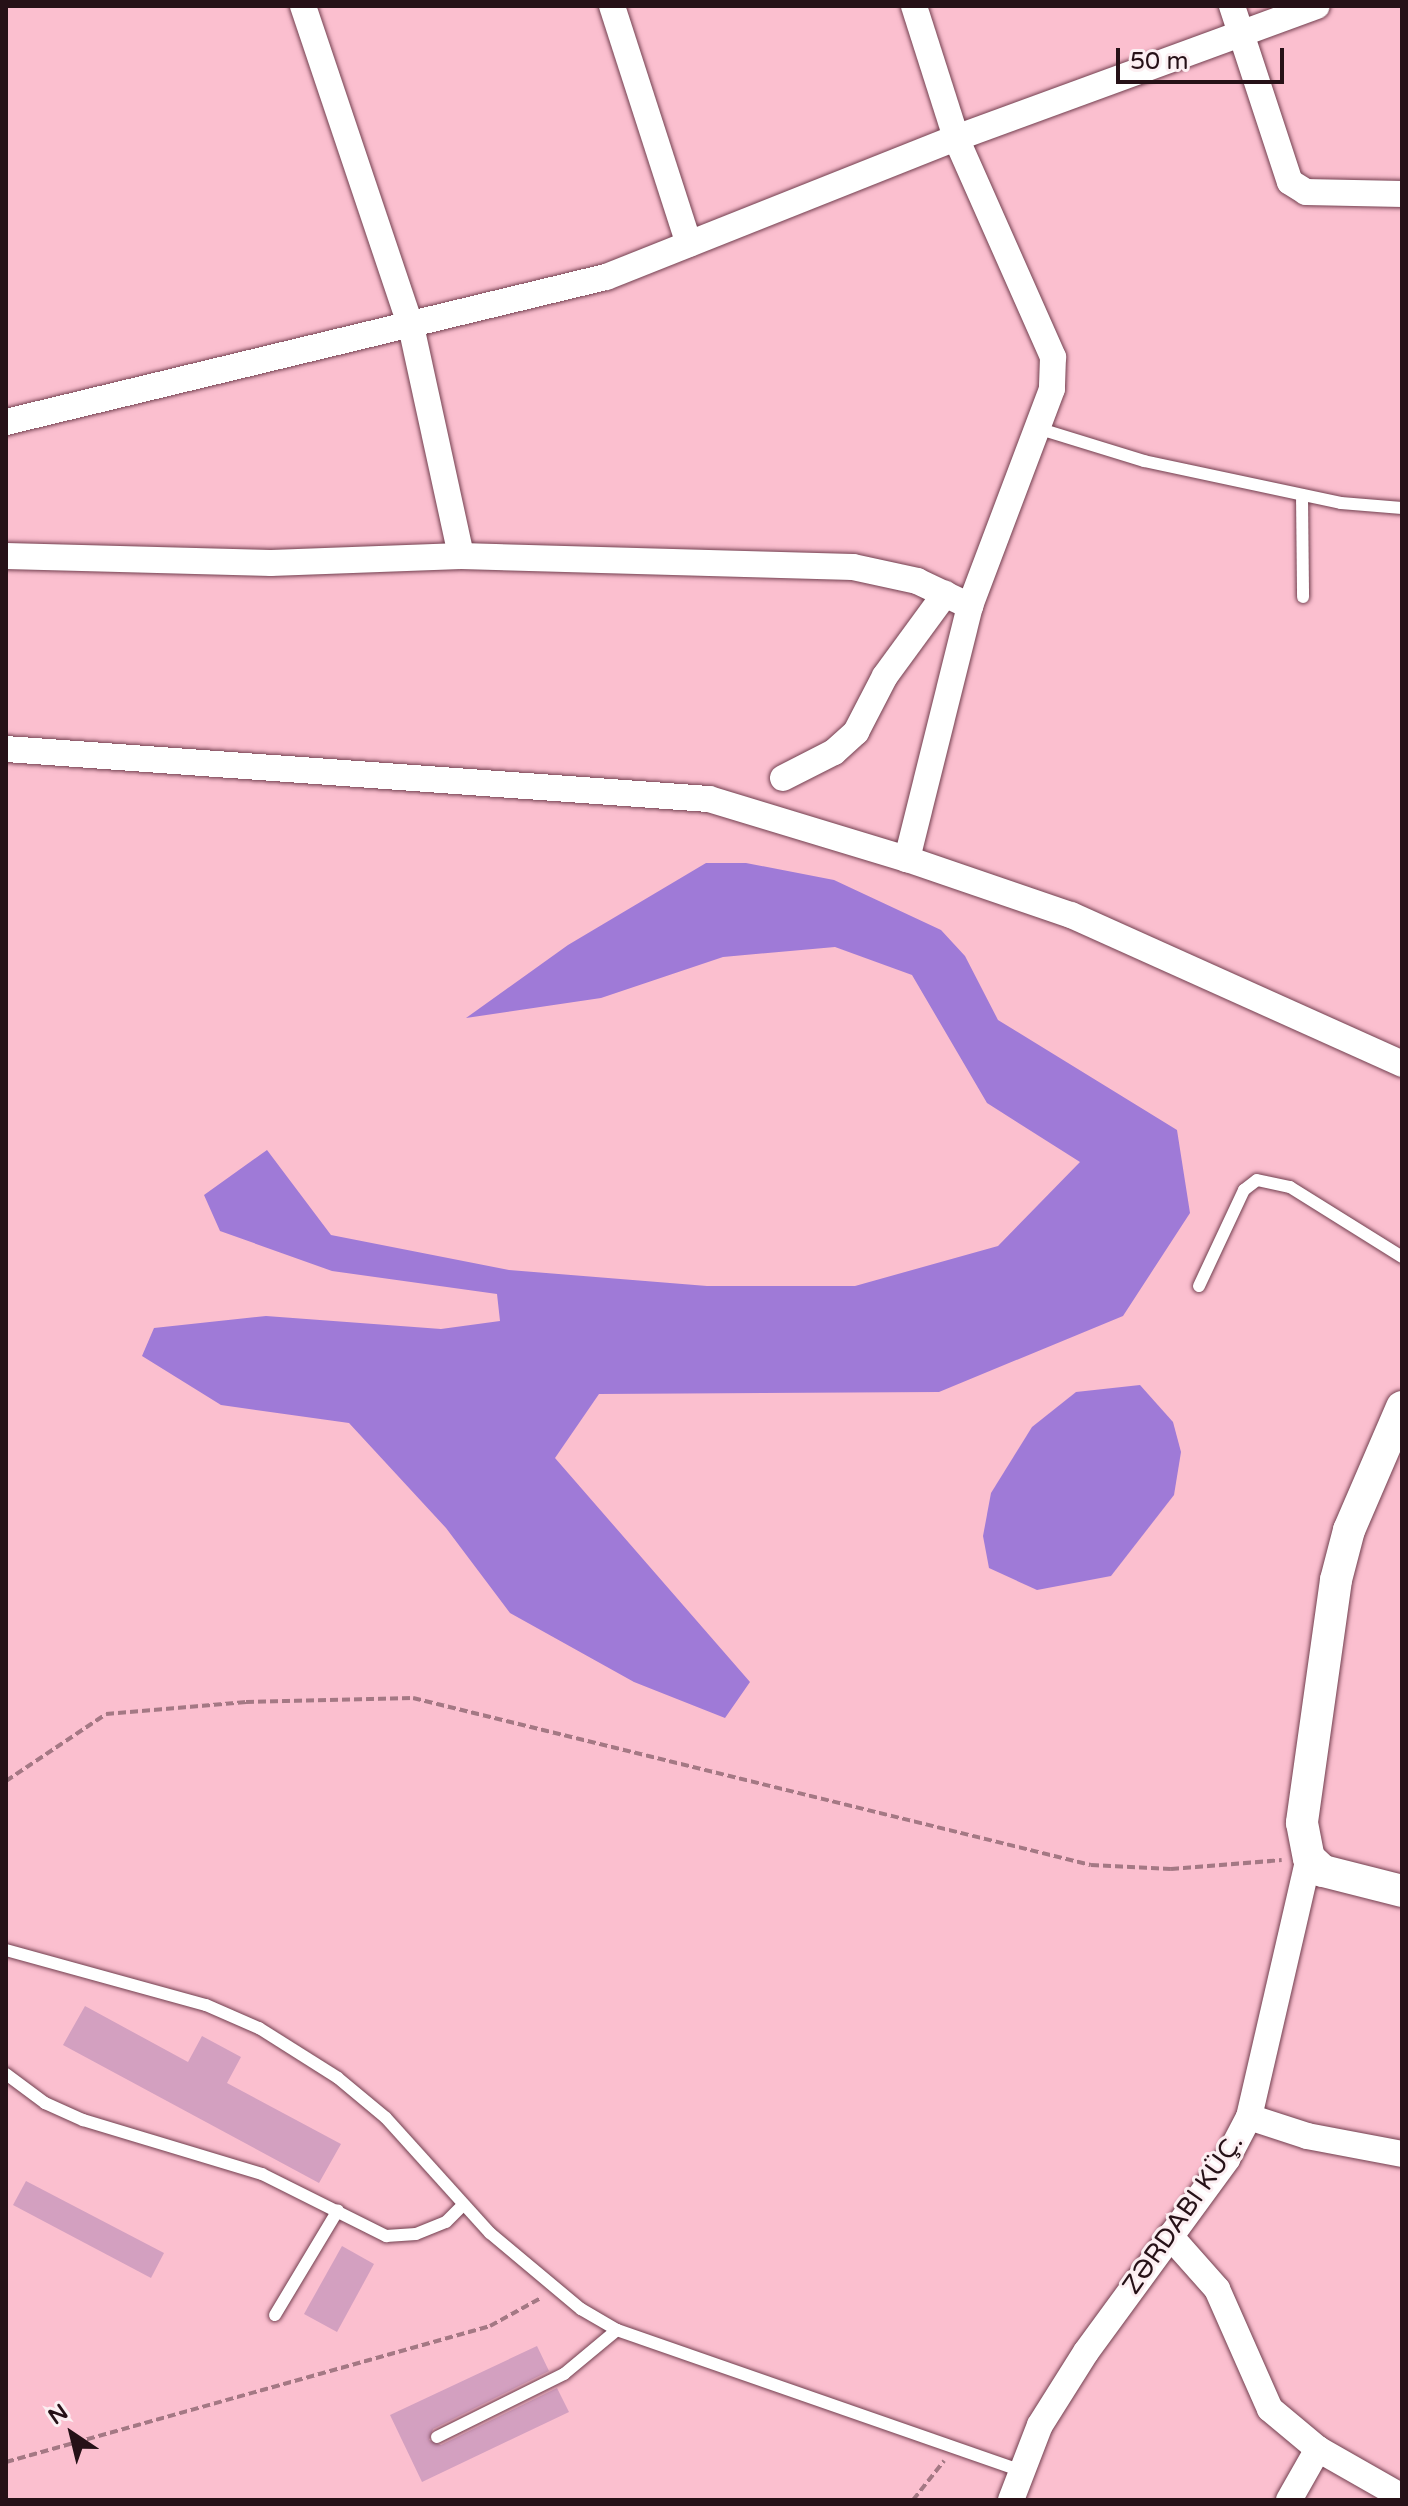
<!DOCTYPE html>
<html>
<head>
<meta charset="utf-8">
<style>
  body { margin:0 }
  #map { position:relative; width:1408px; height:2506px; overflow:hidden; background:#fbbfcf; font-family:"Varela Round",sans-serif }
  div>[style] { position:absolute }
  .water>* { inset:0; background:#9f7ad7 }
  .building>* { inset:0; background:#d3a0c0 }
  .path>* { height:4px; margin-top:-2px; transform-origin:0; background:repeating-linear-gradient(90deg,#a47884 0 8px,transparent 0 12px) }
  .roads { filter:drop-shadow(0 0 2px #723f4f) drop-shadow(0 0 2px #723f4f) }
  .service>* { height:12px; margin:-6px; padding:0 6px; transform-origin:6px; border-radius:6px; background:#fff }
  .minor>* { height:26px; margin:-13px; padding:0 13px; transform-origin:13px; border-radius:13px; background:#fff }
  .tertiary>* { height:32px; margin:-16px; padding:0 16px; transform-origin:16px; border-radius:16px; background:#fff }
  span { translate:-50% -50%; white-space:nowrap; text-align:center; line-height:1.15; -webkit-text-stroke:6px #fceff2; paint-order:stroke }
  .street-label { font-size:26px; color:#261117 }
  .frame { position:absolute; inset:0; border:8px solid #261117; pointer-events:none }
  .north { position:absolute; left:32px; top:2394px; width:80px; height:80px; -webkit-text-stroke:6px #fceff2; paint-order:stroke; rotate:325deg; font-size:22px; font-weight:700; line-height:32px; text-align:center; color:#261117 }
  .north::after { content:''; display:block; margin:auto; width:28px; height:36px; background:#261117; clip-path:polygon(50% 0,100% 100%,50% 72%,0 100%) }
  .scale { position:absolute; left:1116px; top:48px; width:168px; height:36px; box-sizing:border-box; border:4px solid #261117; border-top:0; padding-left:10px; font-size:24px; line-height:28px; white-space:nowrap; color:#261117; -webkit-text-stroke:6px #fceff2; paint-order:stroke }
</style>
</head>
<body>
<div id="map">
  <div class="water">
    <i style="clip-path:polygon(706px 863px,746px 863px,834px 880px,941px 930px,965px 956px,998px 1020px,1177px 1130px,1190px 1213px,1123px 1316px,939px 1392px,599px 1394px,555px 1458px,750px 1682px,725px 1718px,634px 1682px,510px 1613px,446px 1528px,349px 1423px,221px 1405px,142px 1356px,154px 1328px,266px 1316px,441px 1329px,500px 1321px,497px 1294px,332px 1271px,220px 1231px,204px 1195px,267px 1150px,331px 1235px,509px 1270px,707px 1286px,855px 1286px,998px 1246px,1080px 1162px,987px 1103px,912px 975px,835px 947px,723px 957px,601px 998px,466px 1018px,568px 945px)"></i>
    <i style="clip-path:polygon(1140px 1385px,1173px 1422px,1181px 1452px,1174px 1495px,1111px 1576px,1037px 1590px,989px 1568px,983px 1536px,991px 1493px,1032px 1427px,1076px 1392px)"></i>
  </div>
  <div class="building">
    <i style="clip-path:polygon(85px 2006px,188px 2062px,202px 2036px,241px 2057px,227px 2083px,341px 2144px,319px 2183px,63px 2045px)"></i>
    <i style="clip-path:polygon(26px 2181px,164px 2253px,151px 2278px,13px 2205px)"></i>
    <i style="clip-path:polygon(342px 2246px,374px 2264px,337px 2332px,304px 2314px)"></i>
    <i style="clip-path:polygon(537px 2346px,549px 2371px,433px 2429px,429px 2440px,441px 2445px,557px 2388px,569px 2412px,422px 2482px,390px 2415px)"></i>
  </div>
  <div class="path">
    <i style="left:6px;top:1781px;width:120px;rotate:-33.8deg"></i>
    <i style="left:106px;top:1714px;width:141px;rotate:-4.9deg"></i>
    <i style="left:246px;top:1702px;width:167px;rotate:-1.4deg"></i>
    <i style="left:413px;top:1698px;width:698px;rotate:13.84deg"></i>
    <i style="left:1091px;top:1865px;width:80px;rotate:2.9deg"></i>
    <i style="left:1171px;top:1869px;width:111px;rotate:-4.6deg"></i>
    <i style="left:6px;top:2462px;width:503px;rotate:-15.69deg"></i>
    <i style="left:490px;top:2326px;width:58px;rotate:-28.8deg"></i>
    <i style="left:913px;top:2500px;width:50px;rotate:-51.5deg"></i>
  </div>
  <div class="roads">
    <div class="service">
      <i style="left:1037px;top:428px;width:112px;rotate:17.1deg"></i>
      <i style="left:1144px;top:461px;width:201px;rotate:12deg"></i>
      <i style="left:1341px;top:503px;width:61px;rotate:4.7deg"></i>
      <i style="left:1302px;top:495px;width:102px;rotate:89.4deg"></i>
      <i style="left:1199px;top:1286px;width:106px;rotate:-64.9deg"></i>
      <i style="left:1244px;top:1190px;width:16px;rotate:-38deg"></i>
      <i style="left:1257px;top:1180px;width:34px;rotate:12deg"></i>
      <i style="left:1290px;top:1187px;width:132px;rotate:32deg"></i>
      <i style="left:6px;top:1950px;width:207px;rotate:15.4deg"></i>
      <i style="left:206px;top:2005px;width:58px;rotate:23.5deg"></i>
      <i style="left:259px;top:2028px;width:93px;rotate:32.3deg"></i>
      <i style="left:338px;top:2078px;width:62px;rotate:39.8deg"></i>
      <i style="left:386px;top:2118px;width:155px;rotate:47.9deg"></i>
      <i style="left:490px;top:2233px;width:119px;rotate:39.9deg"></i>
      <i style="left:581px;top:2309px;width:42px;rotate:30.3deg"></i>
      <i style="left:617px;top:2330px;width:428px;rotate:19.2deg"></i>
      <i style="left:6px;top:2074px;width:49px;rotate:36.6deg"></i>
      <i style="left:45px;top:2103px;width:42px;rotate:24.1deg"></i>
      <i style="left:83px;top:2120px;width:187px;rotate:16.8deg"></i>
      <i style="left:262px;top:2174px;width:139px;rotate:26.6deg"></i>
      <i style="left:386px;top:2236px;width:30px;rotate:-4deg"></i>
      <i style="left:416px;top:2234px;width:32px;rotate:-22deg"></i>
      <i style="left:446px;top:2222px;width:24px;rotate:-45deg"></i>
      <i style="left:275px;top:2315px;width:122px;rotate:-59deg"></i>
      <i style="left:437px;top:2437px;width:142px;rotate:-26.4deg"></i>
      <i style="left:564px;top:2374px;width:69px;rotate:-39.7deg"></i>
    </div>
    <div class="minor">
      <i style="left:303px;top:6px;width:338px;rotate:71.4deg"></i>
      <i style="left:411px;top:326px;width:235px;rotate:77.7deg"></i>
      <i style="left:612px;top:6px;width:250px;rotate:72.1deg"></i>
      <i style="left:914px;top:6px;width:139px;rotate:72.3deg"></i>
      <i style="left:956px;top:138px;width:240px;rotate:66.1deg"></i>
      <i style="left:1053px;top:357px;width:32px;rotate:92deg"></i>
      <i style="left:1052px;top:389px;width:232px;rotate:110.7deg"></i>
      <i style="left:970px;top:606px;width:261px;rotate:104deg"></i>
      <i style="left:907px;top:859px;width:173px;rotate:18.9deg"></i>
      <i style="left:1071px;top:915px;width:363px;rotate:24.2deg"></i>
      <i style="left:1232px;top:6px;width:185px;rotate:71.8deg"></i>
      <i style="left:1290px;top:182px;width:19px;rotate:32deg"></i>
      <i style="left:1306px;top:192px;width:96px;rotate:1.2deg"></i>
      <i style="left:6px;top:422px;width:617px;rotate:-13.59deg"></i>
      <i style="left:606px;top:277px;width:377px;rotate:-21.7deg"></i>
      <i style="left:956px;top:138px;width:384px;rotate:-20.1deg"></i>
      <i style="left:6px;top:556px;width:265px;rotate:1.5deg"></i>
      <i style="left:271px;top:563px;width:190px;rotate:-2.1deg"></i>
      <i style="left:461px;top:556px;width:392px;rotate:1.6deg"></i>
      <i style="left:853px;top:567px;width:66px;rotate:12.3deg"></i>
      <i style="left:917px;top:581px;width:59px;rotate:25.3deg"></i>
      <i style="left:6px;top:749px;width:705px;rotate:4.07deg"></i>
      <i style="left:709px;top:799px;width:207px;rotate:16.9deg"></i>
      <i style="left:783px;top:778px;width:57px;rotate:-27deg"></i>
      <i style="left:834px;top:752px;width:30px;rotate:-42deg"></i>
      <i style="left:856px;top:732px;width:63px;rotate:-62.6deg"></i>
      <i style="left:885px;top:676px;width:102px;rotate:-53.8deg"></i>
      <i style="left:1249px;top:2117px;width:61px;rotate:18.1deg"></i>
      <i style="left:1307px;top:2136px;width:97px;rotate:10.7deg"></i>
      <i style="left:1170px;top:2236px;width:71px;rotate:48.4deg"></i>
      <i style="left:1217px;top:2289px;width:131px;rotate:66.2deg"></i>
      <i style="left:1270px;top:2409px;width:62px;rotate:39.8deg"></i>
      <i style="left:1318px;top:2449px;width:97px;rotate:29.7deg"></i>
      <i style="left:1011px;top:2500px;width:80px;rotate:-68.9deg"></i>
      <i style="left:1040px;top:2425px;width:86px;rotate:-57.8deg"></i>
      <i style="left:1086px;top:2352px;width:239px;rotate:-53.8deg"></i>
      <i style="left:1227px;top:2159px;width:47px;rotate:-62.4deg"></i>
      <i style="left:1249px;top:2117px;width:266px;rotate:-77deg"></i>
      <i style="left:1289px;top:2500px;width:59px;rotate:-60.4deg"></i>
    </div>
    <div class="tertiary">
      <i style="left:1402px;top:1407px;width:134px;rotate:113.3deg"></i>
      <i style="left:1349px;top:1530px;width:52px;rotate:104.6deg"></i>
      <i style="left:1336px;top:1580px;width:245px;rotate:98deg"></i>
      <i style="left:1302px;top:1823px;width:36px;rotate:79deg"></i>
      <i style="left:1309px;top:1858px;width:19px;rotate:43deg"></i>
      <i style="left:1323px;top:1871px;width:81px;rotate:14.2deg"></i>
    </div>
  </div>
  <div class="street-label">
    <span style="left:1183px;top:2214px;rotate:-55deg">ZƏRDABI KÜÇ.</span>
  </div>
  <div class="frame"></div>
  <div class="north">N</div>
  <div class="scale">50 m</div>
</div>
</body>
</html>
